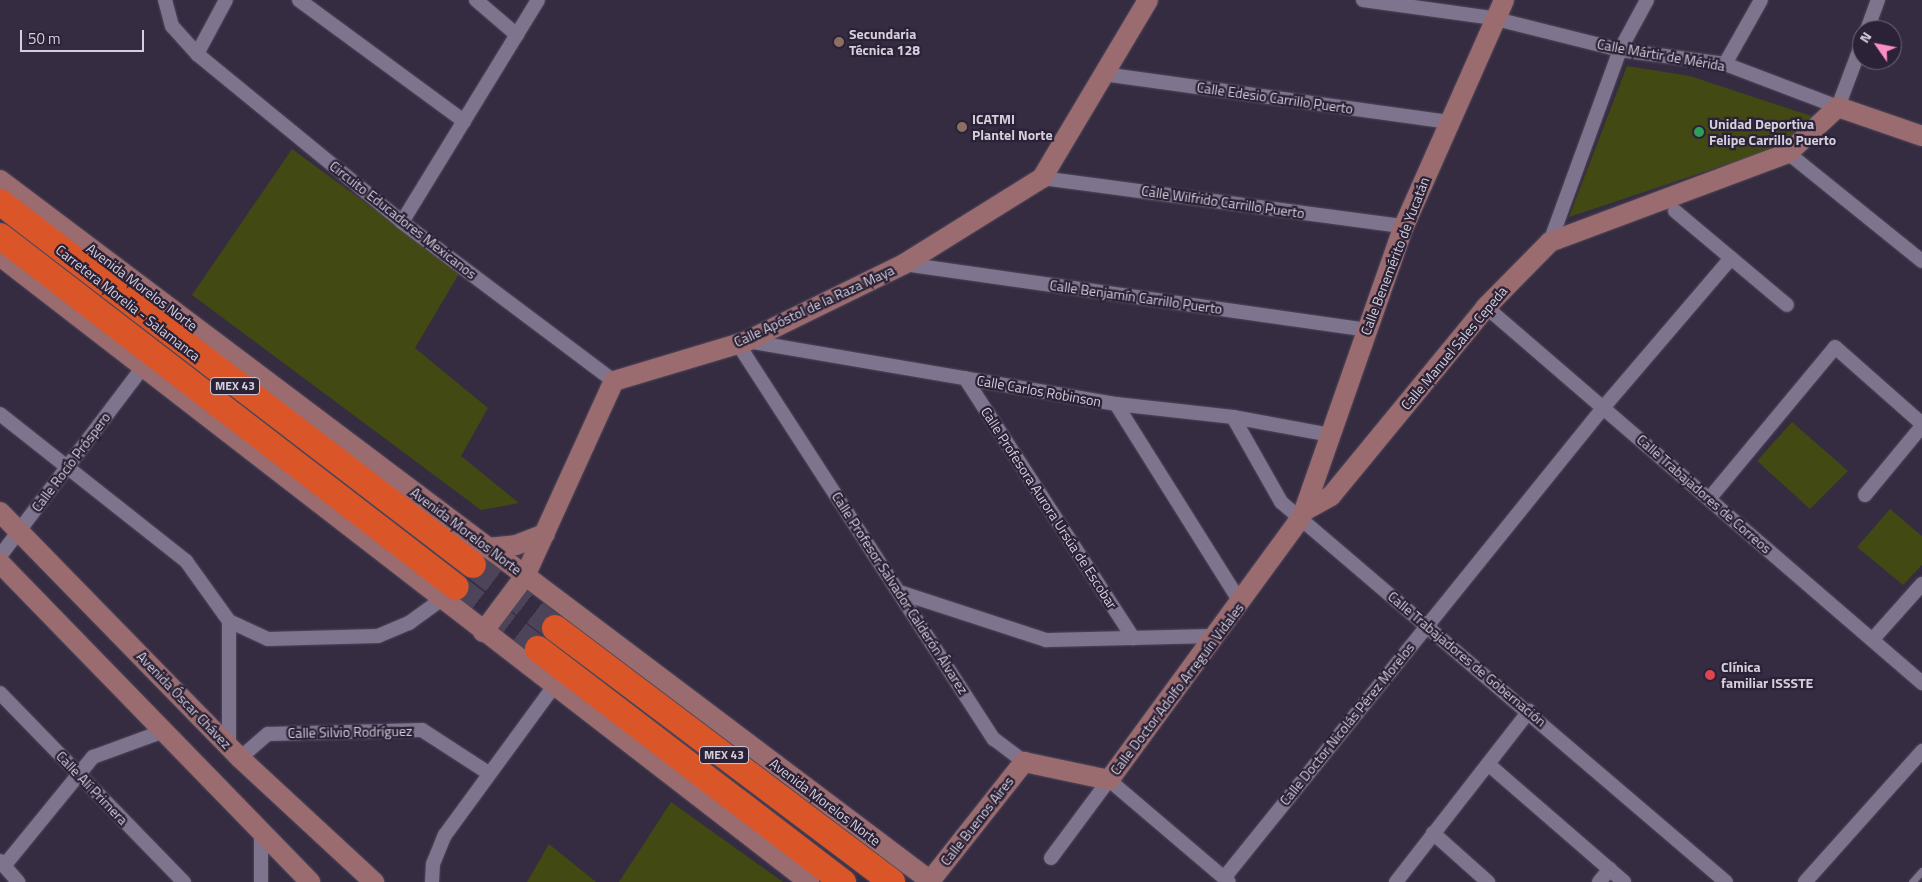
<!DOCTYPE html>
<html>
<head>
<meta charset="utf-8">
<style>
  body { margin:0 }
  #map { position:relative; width:1922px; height:882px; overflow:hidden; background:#352c42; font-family:"Titillium Web",sans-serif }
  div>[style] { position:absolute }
  .green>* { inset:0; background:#424912 }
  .highway-tunnel>* { height:26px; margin-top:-13px; transform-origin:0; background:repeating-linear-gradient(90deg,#4d4459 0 26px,transparent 0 39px) }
  .roads { filter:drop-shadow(0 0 1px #50485a) drop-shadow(0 0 1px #50485a) }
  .lane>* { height:7px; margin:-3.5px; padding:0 3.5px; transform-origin:3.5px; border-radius:3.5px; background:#7f748d }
  .street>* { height:14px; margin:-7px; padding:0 7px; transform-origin:7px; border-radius:7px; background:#7f748d }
  .secondary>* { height:20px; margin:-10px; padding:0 10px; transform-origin:10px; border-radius:10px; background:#9a6b6f }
  .highway>* { height:26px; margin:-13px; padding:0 13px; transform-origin:13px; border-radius:13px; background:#da5629 }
  .dots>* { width:14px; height:14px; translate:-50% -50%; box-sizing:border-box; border:2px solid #2b2237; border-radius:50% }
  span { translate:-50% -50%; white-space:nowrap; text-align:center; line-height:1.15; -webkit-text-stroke:4.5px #2b2237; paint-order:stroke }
  .shield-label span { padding:1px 4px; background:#2b2237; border:1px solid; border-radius:4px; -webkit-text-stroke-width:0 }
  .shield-label { font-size:12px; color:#d4cfdc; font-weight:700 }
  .poi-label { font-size:14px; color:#d4cfdc; font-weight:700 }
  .left { translate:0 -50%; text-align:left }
  .street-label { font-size:14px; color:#d4cfdc }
  .north { position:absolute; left:1852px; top:20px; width:50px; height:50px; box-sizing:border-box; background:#2b2237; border:1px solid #6f6779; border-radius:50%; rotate:303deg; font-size:14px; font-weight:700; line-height:20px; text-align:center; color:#d4cfdc }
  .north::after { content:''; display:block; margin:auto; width:18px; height:22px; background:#fb8fc3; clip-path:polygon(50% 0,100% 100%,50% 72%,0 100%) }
  .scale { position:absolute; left:20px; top:30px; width:124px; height:22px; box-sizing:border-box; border:2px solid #d4cfdc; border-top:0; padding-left:6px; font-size:15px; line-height:18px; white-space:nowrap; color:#d4cfdc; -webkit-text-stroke:4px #2b2237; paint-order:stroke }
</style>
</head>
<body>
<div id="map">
  <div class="green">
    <i style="clip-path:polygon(1627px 66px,1690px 76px,1814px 117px,1779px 147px,1569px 217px)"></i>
    <i style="clip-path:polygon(292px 149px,460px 272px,415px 348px,488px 408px,461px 456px,519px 503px,481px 510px,192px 295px)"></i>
    <i style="clip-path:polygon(1792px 422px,1848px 471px,1810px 509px,1757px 461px)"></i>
    <i style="clip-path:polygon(1890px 509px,1922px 536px,1922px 565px,1903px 585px,1857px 547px)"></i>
    <i style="clip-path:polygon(671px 802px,783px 882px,619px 882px)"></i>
    <i style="clip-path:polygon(549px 844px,596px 882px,527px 882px)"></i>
  </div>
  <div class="highway-tunnel">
    <i style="left:473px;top:565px;width:103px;rotate:37.5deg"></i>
    <i style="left:456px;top:587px;width:103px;rotate:37.1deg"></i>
  </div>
  <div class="roads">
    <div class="lane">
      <i style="left:1912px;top:882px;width:15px;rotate:-48deg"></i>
    </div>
    <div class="street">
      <i style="left:165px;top:0;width:27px;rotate:75deg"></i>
      <i style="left:172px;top:26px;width:38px;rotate:48deg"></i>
      <i style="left:197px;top:54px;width:265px;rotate:39.3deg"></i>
      <i style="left:402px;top:222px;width:265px;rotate:36.9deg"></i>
      <i style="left:299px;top:0;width:205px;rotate:36.3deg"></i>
      <i style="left:476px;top:0;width:54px;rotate:40.5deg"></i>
      <i style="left:1363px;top:0;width:130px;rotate:7.9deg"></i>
      <i style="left:1492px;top:18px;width:132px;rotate:14deg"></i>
      <i style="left:1620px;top:50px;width:106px;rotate:7.6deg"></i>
      <i style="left:1725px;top:64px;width:121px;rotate:20.8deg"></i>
      <i style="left:1838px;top:107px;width:68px;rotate:-69.4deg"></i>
      <i style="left:1867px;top:30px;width:32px;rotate:-70deg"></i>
      <i style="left:197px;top:54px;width:61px;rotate:-61.8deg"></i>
      <i style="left:1725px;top:64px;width:73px;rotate:-60.6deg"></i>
      <i style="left:1103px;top:74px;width:347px;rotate:7.9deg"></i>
      <i style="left:1788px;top:153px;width:172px;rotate:38.9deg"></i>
      <i style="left:1042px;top:178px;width:365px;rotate:7.6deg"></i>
      <i style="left:1675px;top:211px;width:146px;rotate:40deg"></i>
      <i style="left:402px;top:222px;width:260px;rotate:-58.5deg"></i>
      <i style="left:1550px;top:242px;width:204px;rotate:-70deg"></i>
      <i style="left:1620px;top:50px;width:57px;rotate:-61.6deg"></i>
      <i style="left:904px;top:264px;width:468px;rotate:8.1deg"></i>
      <i style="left:1486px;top:307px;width:576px;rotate:40.77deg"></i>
      <i style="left:747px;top:341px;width:374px;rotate:9.7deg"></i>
      <i style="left:1116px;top:404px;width:118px;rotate:6.3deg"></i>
      <i style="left:1233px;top:417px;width:100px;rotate:10.4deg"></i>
      <i style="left:738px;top:344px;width:471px;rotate:57.1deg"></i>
      <i style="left:994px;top:739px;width:38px;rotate:37deg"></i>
      <i style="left:965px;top:378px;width:310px;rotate:57.1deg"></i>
      <i style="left:1116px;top:404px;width:235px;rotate:57.9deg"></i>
      <i style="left:0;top:414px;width:237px;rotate:38.3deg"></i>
      <i style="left:186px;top:561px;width:74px;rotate:54.4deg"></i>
      <i style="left:229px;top:621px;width:43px;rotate:24.8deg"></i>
      <i style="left:268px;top:639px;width:110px;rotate:-1.6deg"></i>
      <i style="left:378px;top:636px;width:34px;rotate:-23deg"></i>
      <i style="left:409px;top:623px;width:39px;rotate:-36deg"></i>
      <i style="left:1233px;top:417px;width:98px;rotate:60.5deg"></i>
      <i style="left:1281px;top:502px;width:585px;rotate:40.5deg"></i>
      <i style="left:1865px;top:495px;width:89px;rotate:-50.4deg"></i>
      <i style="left:1709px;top:499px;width:197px;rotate:-50.3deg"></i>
      <i style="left:1835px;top:347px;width:116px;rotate:41.5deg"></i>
      <i style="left:0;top:556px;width:236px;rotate:-52.9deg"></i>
      <i style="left:899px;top:592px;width:155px;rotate:18.1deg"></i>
      <i style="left:1046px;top:640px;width:169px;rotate:-1.4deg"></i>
      <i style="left:1873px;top:639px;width:74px;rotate:-48.3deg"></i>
      <i style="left:0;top:693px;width:264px;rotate:45.8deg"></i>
      <i style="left:229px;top:747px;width:126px;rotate:-90deg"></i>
      <i style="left:240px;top:758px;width:37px;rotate:-41deg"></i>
      <i style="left:268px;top:734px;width:154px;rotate:-1.5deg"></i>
      <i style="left:422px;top:730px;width:77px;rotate:32.9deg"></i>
      <i style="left:1488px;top:764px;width:180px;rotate:40.9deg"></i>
      <i style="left:1433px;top:833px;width:74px;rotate:41.7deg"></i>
      <i style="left:1051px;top:858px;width:97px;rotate:-53.4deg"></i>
      <i style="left:1109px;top:780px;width:157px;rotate:40.4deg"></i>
      <i style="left:0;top:861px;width:28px;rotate:49deg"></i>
      <i style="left:4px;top:866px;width:141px;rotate:-50.8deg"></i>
      <i style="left:93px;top:757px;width:76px;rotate:-20.1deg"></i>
      <i style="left:1224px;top:878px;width:604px;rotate:-51.12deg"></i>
      <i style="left:1603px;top:408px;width:197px;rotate:-49.5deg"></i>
      <i style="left:261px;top:882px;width:52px;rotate:-90deg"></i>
      <i style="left:432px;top:882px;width:18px;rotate:-87deg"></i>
      <i style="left:433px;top:864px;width:31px;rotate:-68deg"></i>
      <i style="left:445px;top:835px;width:185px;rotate:-53.8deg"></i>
      <i style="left:1396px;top:882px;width:217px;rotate:-52.1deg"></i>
      <i style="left:1599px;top:882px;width:17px;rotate:-50deg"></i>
      <i style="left:1805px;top:882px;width:176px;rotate:-48.2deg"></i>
    </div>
    <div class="secondary">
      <i style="left:0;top:180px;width:1167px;rotate:36.99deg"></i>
      <i style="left:0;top:256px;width:1023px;rotate:37.73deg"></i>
      <i style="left:1304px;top:511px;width:31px;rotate:-29deg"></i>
      <i style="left:1331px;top:496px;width:244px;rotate:-50.6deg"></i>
      <i style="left:1486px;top:307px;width:91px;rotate:-45.4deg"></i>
      <i style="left:1550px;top:242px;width:254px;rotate:-20.5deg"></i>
      <i style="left:1788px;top:153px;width:68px;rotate:-42.6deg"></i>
      <i style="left:1838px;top:107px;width:89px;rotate:19deg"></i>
      <i style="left:1304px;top:511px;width:302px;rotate:-70.7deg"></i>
      <i style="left:1404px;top:226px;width:247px;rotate:-66.1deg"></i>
      <i style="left:0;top:512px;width:344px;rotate:45.7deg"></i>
      <i style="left:240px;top:758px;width:183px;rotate:42.8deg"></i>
      <i style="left:488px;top:548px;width:28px;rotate:-6deg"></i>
      <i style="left:516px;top:545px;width:31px;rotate:-21deg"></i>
      <i style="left:0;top:563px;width:445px;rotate:45.8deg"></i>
      <i style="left:483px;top:632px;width:70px;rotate:-53.1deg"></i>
      <i style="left:525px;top:576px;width:214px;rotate:-65.5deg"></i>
      <i style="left:614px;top:381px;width:139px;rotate:-16.7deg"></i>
      <i style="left:747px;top:341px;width:175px;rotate:-26.1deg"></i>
      <i style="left:904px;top:264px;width:163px;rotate:-31.9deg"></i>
      <i style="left:1042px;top:178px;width:207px;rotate:-59.2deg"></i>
      <i style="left:930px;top:881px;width:152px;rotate:-51.7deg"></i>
      <i style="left:1024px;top:762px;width:87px;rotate:12deg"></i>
      <i style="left:1109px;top:780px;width:325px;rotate:-53.8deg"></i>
    </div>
    <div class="highway">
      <i style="left:0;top:202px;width:596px;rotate:37.5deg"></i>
      <i style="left:0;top:236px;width:575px;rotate:37.59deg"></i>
      <i style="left:555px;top:628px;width:422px;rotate:37deg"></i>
      <i style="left:538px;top:649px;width:384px;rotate:37.4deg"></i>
    </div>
  </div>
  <div class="dots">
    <i style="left:839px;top:42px;background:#8d6e63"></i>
    <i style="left:962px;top:127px;background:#8d6e63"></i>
    <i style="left:1699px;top:132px;background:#2e9e5b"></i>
    <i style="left:1710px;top:675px;background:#e0444e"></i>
  </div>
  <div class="shield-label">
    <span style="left:235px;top:386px">MEX 43</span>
    <span style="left:724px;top:755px">MEX 43</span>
  </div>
  <div class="poi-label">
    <span class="left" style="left:849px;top:42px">Secundaria<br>Técnica 128</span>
    <span class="left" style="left:972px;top:127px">ICATMI<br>Plantel Norte</span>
    <span class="left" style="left:1709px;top:132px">Unidad Deportiva<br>Felipe Carrillo Puerto</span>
    <span class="left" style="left:1721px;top:675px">Clínica<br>familiar ISSSTE</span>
  </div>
  <div class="street-label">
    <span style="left:1661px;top:55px;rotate:10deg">Calle Mártir de Mérida</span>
    <span style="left:1275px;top:98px;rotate:8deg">Calle Edesio Carrillo Puerto</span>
    <span style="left:1223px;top:202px;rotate:8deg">Calle Wilfrido Carrillo Puerto</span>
    <span style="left:403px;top:220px;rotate:38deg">Circuito Educadores Mexicanos</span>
    <span style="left:1395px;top:256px;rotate:-69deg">Calle Benemérito de Yucatán</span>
    <span style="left:142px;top:287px;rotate:37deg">Avenida Morelos Norte</span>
    <span style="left:1136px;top:297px;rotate:8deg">Calle Benjamín Carrillo Puerto</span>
    <span style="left:128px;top:303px;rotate:38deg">Carretera Morelia - Salamanca</span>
    <span style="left:814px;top:306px;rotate:-25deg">Calle Apóstol de la Raza Maya</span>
    <span style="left:1454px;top:348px;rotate:-50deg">Calle Manuel Sales Cepeda</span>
    <span style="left:1039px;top:391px;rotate:10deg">Calle Carlos Robinson</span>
    <span style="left:71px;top:462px;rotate:-53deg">Calle Rocío Próspero</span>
    <span style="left:1704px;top:494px;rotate:41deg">Calle Trabajadores de Correos</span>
    <span style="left:1049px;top:508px;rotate:57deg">Calle Profesora Aurora Ursúa de Escobar</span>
    <span style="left:466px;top:531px;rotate:37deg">Avenida Morelos Norte</span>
    <span style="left:900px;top:593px;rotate:57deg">Calle Profesor Salvador Calderón Álvarez</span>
    <span style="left:1467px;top:659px;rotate:40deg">Calle Trabajadores de Gobernación</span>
    <span style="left:1177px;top:689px;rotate:-53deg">Calle Doctor Adolfo Arreguín Vidales</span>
    <span style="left:184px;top:700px;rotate:46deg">Avenida Óscar Chávez</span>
    <span style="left:1347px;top:724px;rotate:-51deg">Calle Doctor Nicolás Pérez Morelos</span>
    <span style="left:350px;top:732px;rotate:-1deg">Calle Silvio Rodríguez</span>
    <span style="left:92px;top:788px;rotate:46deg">Calle Alí Primera</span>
    <span style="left:825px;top:802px;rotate:37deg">Avenida Morelos Norte</span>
    <span style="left:977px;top:821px;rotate:-52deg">Calle Buenos Aires</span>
  </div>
  <div class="north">N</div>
  <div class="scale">50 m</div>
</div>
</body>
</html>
